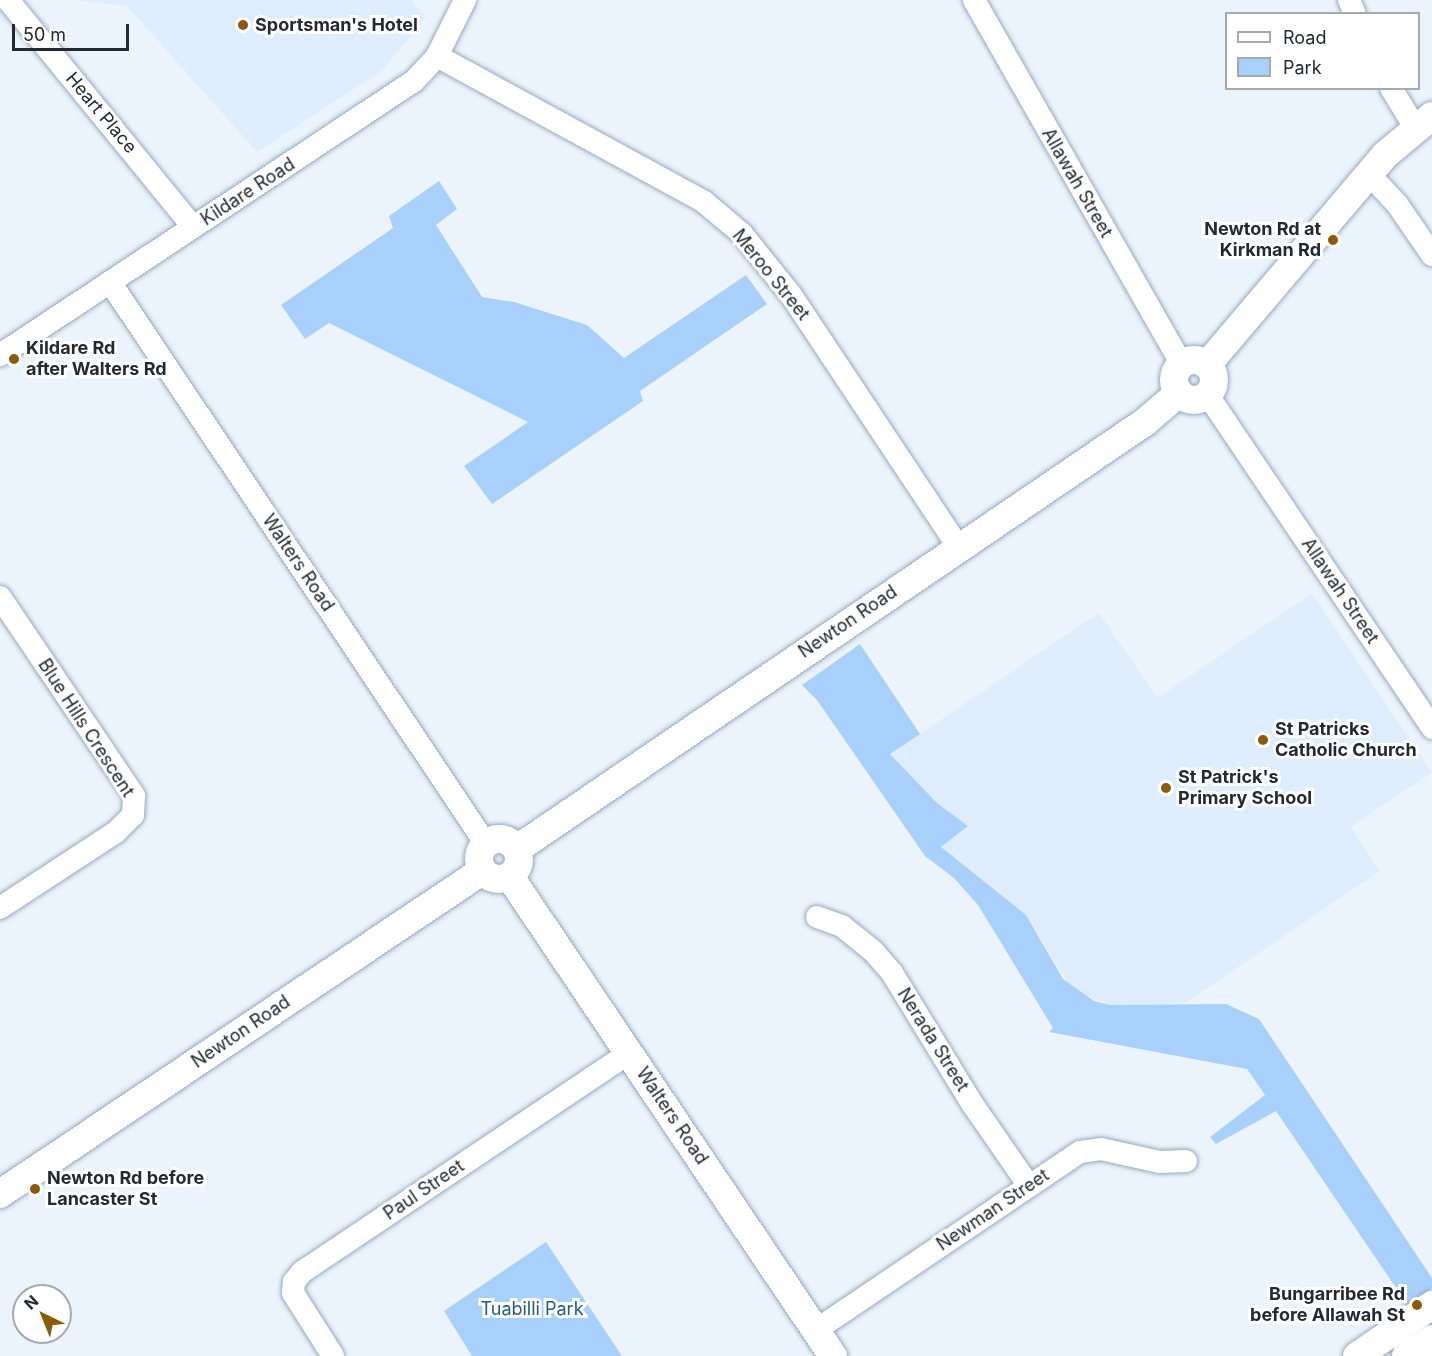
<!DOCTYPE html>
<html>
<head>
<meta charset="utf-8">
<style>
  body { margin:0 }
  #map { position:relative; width:1432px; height:1356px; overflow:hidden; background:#ebf3fc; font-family:Inter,sans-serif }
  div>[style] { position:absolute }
  .built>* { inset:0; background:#deedfe }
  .green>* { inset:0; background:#a8d0fd }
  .roads { filter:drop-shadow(0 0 2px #97a9be) drop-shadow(0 0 2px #97a9be) }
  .minor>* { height:22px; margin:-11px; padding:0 11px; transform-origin:11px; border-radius:11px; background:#fff }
  .major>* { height:28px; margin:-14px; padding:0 14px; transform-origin:14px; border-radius:14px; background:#fff }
  .major>.ring { margin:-14px; padding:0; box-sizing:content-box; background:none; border:28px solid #fff; border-radius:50% }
  .dots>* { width:16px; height:16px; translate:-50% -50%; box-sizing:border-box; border:3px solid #fff; border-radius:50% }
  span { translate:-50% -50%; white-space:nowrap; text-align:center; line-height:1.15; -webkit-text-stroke:6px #fff; paint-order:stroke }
  .poi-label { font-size:18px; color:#212931; font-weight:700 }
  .left { translate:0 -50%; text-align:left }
  .right { translate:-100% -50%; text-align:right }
  .street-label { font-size:18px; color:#212931 }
  .park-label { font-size:18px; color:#235a91 }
  .legend { position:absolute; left:1225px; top:12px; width:195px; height:78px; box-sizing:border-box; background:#fff; border:2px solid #a6a9ad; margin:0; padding:8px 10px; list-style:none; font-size:18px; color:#212931 }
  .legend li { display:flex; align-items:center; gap:12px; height:30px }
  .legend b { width:30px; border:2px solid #a6a9ad }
  .north { position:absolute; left:12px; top:1284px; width:60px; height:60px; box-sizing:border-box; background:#fff; border:2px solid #a6a9ad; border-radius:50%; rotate:317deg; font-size:16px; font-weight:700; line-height:24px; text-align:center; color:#212931 }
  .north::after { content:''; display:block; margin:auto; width:21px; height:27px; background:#8d5b07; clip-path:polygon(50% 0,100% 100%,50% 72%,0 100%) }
  .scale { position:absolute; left:12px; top:24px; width:117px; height:27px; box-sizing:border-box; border:3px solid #212931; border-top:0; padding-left:8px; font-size:18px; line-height:21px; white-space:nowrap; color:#212931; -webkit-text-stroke:4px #fff; paint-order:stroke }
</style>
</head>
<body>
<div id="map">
  <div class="built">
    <i style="clip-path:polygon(74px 0,411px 0,426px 17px,382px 71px,257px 152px,127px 6px)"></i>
    <i style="clip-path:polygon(1312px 594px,1432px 772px,1351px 827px,1380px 871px,1185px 1003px,1110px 1005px,1072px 989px,1026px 915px,941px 847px,968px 826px,937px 803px,890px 754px,1099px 613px,1157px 698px)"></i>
  </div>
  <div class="green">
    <i style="clip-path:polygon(439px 181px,457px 209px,436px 225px,482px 297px,514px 302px,587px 325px,624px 358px,746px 275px,767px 304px,640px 391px,643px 401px,492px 504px,464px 466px,528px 422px,329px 323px,305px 339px,281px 305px,393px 228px,389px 216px)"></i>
    <i style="clip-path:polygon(860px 644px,920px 734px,890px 754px,937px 803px,968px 826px,941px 847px,1026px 915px,1063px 979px,1094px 1001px,1110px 1005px,1226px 1004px,1259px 1019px,1432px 1278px,1432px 1288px,1407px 1304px,1276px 1111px,1216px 1144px,1210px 1137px,1265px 1095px,1247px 1069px,1049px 1032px,1053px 1028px,978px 905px,954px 878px,925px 856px,817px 700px,802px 685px)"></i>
    <i style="clip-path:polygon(546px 1242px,622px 1356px,472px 1356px,444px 1311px)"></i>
  </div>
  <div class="roads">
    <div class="minor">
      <i style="left:8px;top:0;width:293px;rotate:50.8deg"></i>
      <i style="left:974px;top:0;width:419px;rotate:60.3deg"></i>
      <i style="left:1349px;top:0;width:15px;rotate:67deg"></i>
      <i style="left:437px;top:56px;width:303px;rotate:28.6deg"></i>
      <i style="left:703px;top:201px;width:51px;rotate:40.2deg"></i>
      <i style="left:742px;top:234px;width:78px;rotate:51.2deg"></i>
      <i style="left:791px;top:295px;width:304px;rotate:56.4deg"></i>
      <i style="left:1391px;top:88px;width:48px;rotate:58.6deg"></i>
      <i style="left:1369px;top:174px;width:41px;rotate:47deg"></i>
      <i style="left:1397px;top:204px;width:62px;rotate:55.5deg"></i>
      <i style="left:110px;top:282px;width:676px;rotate:56.22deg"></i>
      <i style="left:0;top:355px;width:496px;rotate:-33.5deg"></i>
      <i style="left:414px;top:81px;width:34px;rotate:-47deg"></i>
      <i style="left:437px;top:56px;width:63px;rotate:-63.4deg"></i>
      <i style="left:1207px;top:394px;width:403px;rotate:56deg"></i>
      <i style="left:0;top:597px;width:240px;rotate:56deg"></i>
      <i style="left:134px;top:796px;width:19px;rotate:93deg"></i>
      <i style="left:133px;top:815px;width:24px;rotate:135deg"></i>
      <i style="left:116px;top:832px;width:139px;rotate:146.8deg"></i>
      <i style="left:817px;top:917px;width:27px;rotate:20deg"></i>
      <i style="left:842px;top:926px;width:40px;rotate:39deg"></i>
      <i style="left:873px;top:951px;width:29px;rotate:49deg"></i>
      <i style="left:892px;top:973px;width:155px;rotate:58.5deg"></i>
      <i style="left:973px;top:1105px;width:98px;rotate:55.3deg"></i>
      <i style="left:816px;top:1330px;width:318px;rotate:-34deg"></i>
      <i style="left:1080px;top:1152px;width:21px;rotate:-8deg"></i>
      <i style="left:1101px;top:1149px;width:60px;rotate:12.4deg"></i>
      <i style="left:1160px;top:1162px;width:26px;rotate:-2deg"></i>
      <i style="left:333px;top:1356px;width:75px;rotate:-122.4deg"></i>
      <i style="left:293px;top:1293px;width:11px;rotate:-85deg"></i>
      <i style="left:294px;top:1282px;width:13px;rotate:-51deg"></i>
      <i style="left:302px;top:1272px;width:394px;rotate:-33.8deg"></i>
    </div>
    <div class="major">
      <i class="ring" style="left:1174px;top:360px;width:12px;height:12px"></i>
      <i style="left:1207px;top:365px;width:275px;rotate:-49.7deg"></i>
      <i style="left:1385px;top:155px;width:61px;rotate:-39.7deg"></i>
      <i class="ring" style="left:479px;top:839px;width:12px;height:12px"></i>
      <i style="left:517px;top:849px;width:759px;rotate:-34.21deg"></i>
      <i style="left:1145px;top:422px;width:45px;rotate:-40.5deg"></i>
      <i style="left:510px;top:877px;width:578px;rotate:56.01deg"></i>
      <i style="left:0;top:1194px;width:580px;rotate:-33.83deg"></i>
      <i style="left:1357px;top:1356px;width:91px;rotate:-34.2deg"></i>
      <i style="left:1406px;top:1356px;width:31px;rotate:-33deg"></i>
    </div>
  </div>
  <div class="dots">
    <i style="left:243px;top:25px;background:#8d5b07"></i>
    <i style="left:1333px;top:240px;background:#8d5b07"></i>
    <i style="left:14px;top:359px;background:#8d5b07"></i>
    <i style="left:1263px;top:740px;background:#8d5b07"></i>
    <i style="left:1166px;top:788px;background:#8d5b07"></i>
    <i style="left:35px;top:1189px;background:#8d5b07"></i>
    <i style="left:1417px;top:1305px;background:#8d5b07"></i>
  </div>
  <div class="poi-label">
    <span class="left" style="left:255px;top:25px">Sportsman's Hotel</span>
    <span class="right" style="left:1321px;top:240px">Newton Rd at<br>Kirkman Rd</span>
    <span class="left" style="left:26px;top:359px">Kildare Rd<br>after Walters Rd</span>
    <span class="left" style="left:1275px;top:740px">St Patricks<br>Catholic Church</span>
    <span class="left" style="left:1178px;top:788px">St Patrick's<br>Primary School</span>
    <span class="left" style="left:47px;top:1189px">Newton Rd before<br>Lancaster St</span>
    <span class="right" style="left:1405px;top:1305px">Bungarribee Rd<br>before Allawah St</span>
  </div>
  <div class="street-label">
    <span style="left:101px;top:113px;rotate:50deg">Heart Place</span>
    <span style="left:1077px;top:183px;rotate:60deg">Allawah Street</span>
    <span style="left:248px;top:192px;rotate:-33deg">Kildare Road</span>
    <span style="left:771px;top:275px;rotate:51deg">Meroo Street</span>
    <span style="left:298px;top:563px;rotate:56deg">Walters Road</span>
    <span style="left:1340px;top:591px;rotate:56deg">Allawah Street</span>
    <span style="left:848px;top:622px;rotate:-34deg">Newton Road</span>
    <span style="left:86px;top:728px;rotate:57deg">Blue Hills Crescent</span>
    <span style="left:241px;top:1032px;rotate:-34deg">Newton Road</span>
    <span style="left:933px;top:1040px;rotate:58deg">Nerada Street</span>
    <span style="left:672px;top:1116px;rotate:56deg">Walters Road</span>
    <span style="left:424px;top:1190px;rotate:-34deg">Paul Street</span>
    <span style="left:993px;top:1210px;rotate:-34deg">Newman Street</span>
  </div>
  <div class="park-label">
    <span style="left:532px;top:1309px">Tuabilli Park</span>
  </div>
  <ul class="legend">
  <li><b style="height:8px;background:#fff"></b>Road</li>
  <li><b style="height:16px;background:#a8d0fd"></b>Park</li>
  </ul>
  <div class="north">N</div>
  <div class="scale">50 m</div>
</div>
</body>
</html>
